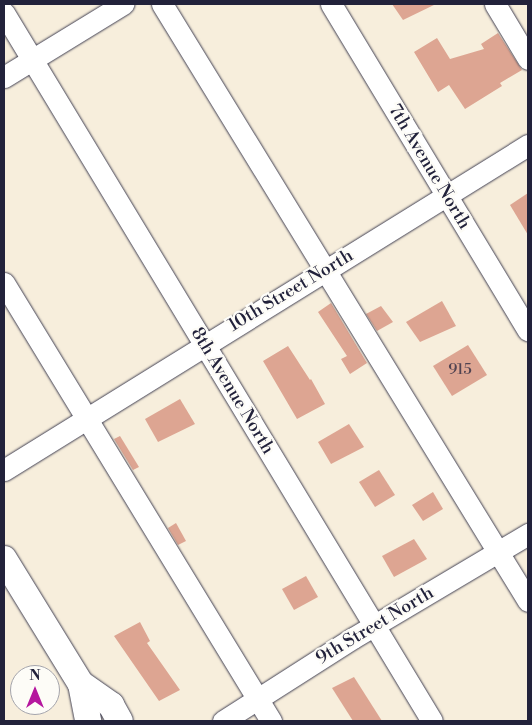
<!DOCTYPE html>
<html>
<head>
<meta charset="utf-8">
<style>
  body { margin:0 }
  #map { position:relative; width:532px; height:725px; overflow:hidden; background:#f7eedc; font-family:"Libre Bodoni",serif }
  div>[style] { position:absolute }
  .building>* { inset:0; background:#dda592 }
  .roads { filter:drop-shadow(0 0 1px #424153) drop-shadow(0 0 1px #424153) }
  .minor>* { height:21px; margin:-10.5px; padding:0 10.5px; transform-origin:10.5px; border-radius:10.5px; background:#fff }
  .major>* { height:26px; margin:-13px; padding:0 13px; transform-origin:13px; border-radius:13px; background:#fff }
  span { translate:-50% -50%; white-space:nowrap; text-align:center; line-height:1.15; -webkit-text-stroke:4.5px #fdfcf7; paint-order:stroke }
  .number-label { font-size:15px; color:#514351 }
  .number-label span { -webkit-text-stroke-width:0 }
  .street-label { font-size:18px; color:#22223b }
  .frame { position:absolute; inset:0; border:5px solid #22223b; pointer-events:none }
  .north { position:absolute; left:10px; top:665px; width:50px; height:50px; box-sizing:border-box; background:#fdfcf7; border:1px solid #a5a5ac; border-radius:50%; rotate:0deg; font-size:14px; font-weight:700; line-height:20px; text-align:center; color:#22223b }
  .north::after { content:''; display:block; margin:auto; width:18px; height:22px; background:#b5179e; clip-path:polygon(50% 0,100% 100%,50% 72%,0 100%) }
</style>
</head>
<body>
<div id="map">
  <div class="building">
    <i style="clip-path:polygon(392px 4px,436px 4px,403px 20px)"></i>
    <i style="clip-path:polygon(498px 33px,522px 70px,500px 83px,502px 86px,465px 109px,449px 85px,438px 92px,414px 52px,437px 38px,450px 59px,484px 49px,481px 44px)"></i>
    <i style="clip-path:polygon(528px 193px,528px 235px,510px 205px)"></i>
    <i style="clip-path:polygon(442px 301px,456px 326px,420px 342px,406px 322px)"></i>
    <i style="clip-path:polygon(331px 303px,367px 363px,350px 374px,341px 359px,347px 356px,318px 312px)"></i>
    <i style="clip-path:polygon(381px 306px,393px 322px,377px 331px,366px 314px)"></i>
    <i style="clip-path:polygon(468px 345px,487px 375px,452px 396px,433px 366px)"></i>
    <i style="clip-path:polygon(288px 346px,310px 380px,311px 379px,325px 404px,297px 419px,263px 361px)"></i>
    <i style="clip-path:polygon(180px 399px,195px 424px,158px 442px,145px 419px)"></i>
    <i style="clip-path:polygon(349px 424px,364px 447px,331px 464px,318px 442px)"></i>
    <i style="clip-path:polygon(120px 436px,139px 467px,133px 470px,114px 439px)"></i>
    <i style="clip-path:polygon(379px 470px,395px 495px,375px 507px,359px 482px)"></i>
    <i style="clip-path:polygon(433px 492px,443px 509px,423px 521px,412px 505px)"></i>
    <i style="clip-path:polygon(176px 523px,186px 541px,178px 545px,168px 528px)"></i>
    <i style="clip-path:polygon(414px 539px,427px 559px,394px 577px,382px 556px)"></i>
    <i style="clip-path:polygon(306px 576px,318px 597px,294px 610px,282px 589px)"></i>
    <i style="clip-path:polygon(140px 622px,150px 641px,147px 643px,180px 690px,159px 701px,114px 636px)"></i>
    <i style="clip-path:polygon(354px 677px,382px 721px,353px 721px,332px 688px)"></i>
  </div>
  <div class="roads">
    <div class="minor">
      <i style="left:162px;top:4px;width:700px;rotate:58.49deg"></i>
      <i style="left:331px;top:4px;width:381px;rotate:58.9deg"></i>
      <i style="left:495px;top:4px;width:64px;rotate:59deg"></i>
      <i style="left:4px;top:13px;width:827px;rotate:58.85deg"></i>
      <i style="left:4px;top:77px;width:140px;rotate:-31.5deg"></i>
      <i style="left:4px;top:283px;width:513px;rotate:58.63deg"></i>
      <i style="left:4px;top:470px;width:617px;rotate:-31.81deg"></i>
      <i style="left:223px;top:721px;width:154px;rotate:-32.6deg"></i>
      <i style="left:353px;top:638px;width:204px;rotate:-30.7deg"></i>
    </div>
    <div class="major">
      <i style="left:4px;top:559px;width:147px;rotate:58.4deg"></i>
      <i style="left:81px;top:684px;width:37px;rotate:35deg"></i>
      <i style="left:111px;top:705px;width:18px;rotate:61deg"></i>
      <i style="left:81px;top:684px;width:38px;rotate:79deg"></i>
    </div>
  </div>
  <div class="number-label">
    <span style="left:460px;top:370px">915</span>
  </div>
  <div class="street-label">
    <span style="left:429px;top:167px;rotate:59deg">7th Avenue North</span>
    <span style="left:291px;top:291px;rotate:-31deg">10th Street North</span>
    <span style="left:232px;top:391px;rotate:59deg">8th Avenue North</span>
    <span style="left:375px;top:626px;rotate:-31deg">9th Street North</span>
  </div>
  <div class="frame"></div>
  <div class="north">N</div>
</div>
</body>
</html>
